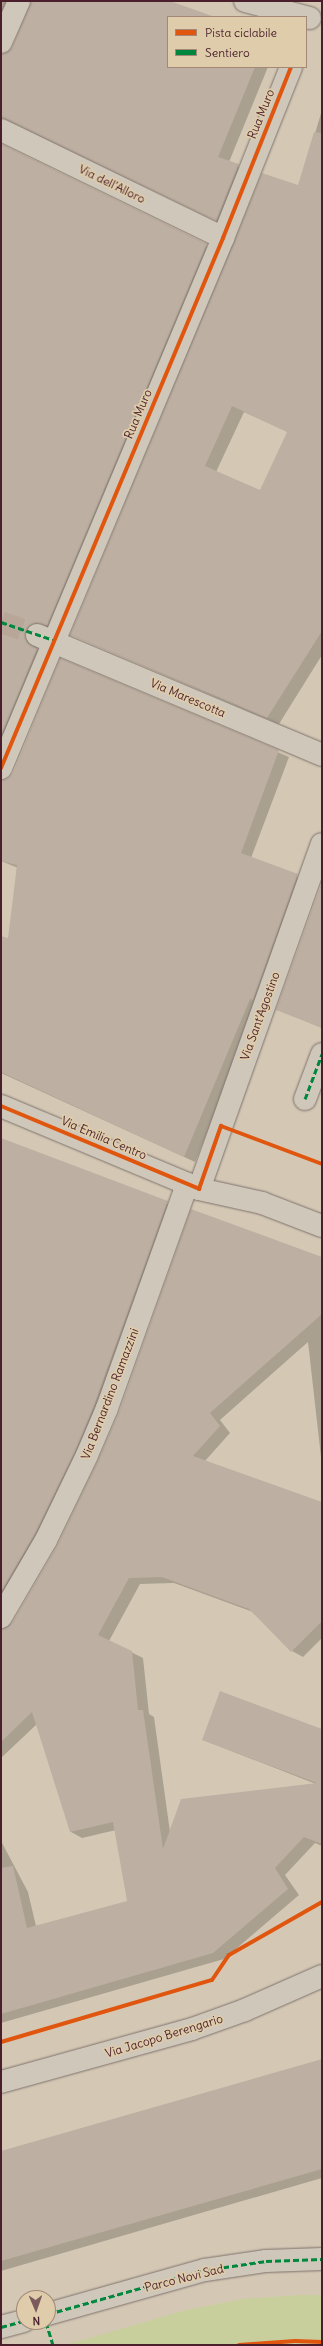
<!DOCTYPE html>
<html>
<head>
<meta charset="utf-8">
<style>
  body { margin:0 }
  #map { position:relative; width:323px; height:2346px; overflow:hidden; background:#d4c8b5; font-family:Delius,sans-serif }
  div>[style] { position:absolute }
  .green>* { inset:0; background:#c8cf9d }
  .shadow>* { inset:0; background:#0003 }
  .building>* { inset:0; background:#bdb0a2 }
  .minor-tunnel>* { height:22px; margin-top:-11px; transform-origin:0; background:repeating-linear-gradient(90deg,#b8a699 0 22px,transparent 0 33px) }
  .roads { filter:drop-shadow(0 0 1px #80736c) drop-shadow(0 0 1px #80736c) }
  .minor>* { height:22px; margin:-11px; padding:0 11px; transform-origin:11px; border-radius:11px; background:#cec7ba }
  .quiet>* { height:3px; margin-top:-1.5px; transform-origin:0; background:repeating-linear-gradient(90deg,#00873e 0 6px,transparent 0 9px) }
  .cycleway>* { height:4px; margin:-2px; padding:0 2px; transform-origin:2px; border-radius:2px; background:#e0560e }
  span { translate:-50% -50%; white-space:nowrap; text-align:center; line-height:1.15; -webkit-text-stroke:3.5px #deccaa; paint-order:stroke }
  .street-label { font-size:12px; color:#4a1f2b }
  .frame { position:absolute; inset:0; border:2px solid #4a1f2b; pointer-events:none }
  .legend { position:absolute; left:167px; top:16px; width:140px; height:52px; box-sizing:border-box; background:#deccaa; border:1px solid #a38777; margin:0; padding:5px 7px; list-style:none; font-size:12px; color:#4a1f2b }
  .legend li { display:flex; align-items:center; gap:8px; height:20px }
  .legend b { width:20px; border:1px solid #a38777 }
  .north { position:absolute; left:16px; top:2290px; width:40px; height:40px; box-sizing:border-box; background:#deccaa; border:1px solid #a38777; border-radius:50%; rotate:178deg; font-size:11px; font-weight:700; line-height:16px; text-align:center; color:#4a1f2b }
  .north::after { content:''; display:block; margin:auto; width:14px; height:18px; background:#7a5a5b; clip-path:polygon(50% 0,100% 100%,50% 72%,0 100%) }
</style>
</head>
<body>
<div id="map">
  <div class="green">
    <i style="clip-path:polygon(298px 2295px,322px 2295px,322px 2345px,65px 2345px,186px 2310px,242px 2299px)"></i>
  </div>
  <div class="shadow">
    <i style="clip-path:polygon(1px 1px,20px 1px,1px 40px)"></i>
    <i style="clip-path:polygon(32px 1px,166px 1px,211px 17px,168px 17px,168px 67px,268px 67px,229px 162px,248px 171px,227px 226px,18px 124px,1px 129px,1px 55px,13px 48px)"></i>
    <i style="clip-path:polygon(evenodd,322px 110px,322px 655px,279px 724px,71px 635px,299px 187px,322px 110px,244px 412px,288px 432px,261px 492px,216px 472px,244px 412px)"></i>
    <i style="clip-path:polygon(1px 144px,216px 251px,57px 631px,35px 636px,37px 649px,47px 655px,1px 749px)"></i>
    <i style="clip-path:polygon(61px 660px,289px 757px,251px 858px,308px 881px,195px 1162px,1px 1073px,1px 937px,9px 940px,18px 868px,1px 861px,1px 850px)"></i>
    <i style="clip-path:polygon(322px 884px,322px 1028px,277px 1009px)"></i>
    <i style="clip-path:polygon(1px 1139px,178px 1208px,106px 1410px,1px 1617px)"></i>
    <i style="clip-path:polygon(322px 1258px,322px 1466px,308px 1342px,220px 1420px,230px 1433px,205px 1461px,322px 1503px,322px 1638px,303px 1657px,292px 1651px,253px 1612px,174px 1583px,140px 1584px,109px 1641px,143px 1658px,149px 1714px,154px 1717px,170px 1832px,316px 1784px,203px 1740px,322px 1730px,322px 1846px,315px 1843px,285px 1875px,299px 1895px,224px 1959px,1px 2023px,1px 1841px,28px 1892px,36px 1926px,128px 1902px,116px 1830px,82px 1838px,71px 1832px,37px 1724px,1px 1758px,1px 1629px,7px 1629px)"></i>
    <i style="clip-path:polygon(322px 2060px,322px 2178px,1px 2271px,1px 2152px)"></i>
  </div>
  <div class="building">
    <i style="clip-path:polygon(31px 1px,170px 1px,215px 17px,168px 17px,168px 67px,255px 67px,218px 157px,239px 164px,216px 221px,1px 118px,1px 54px,8px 52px,12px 47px)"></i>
    <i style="clip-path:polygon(evenodd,314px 132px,322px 133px,322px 631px,267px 718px,70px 635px,262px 173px,298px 185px,314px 132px,232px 406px,287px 432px,260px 490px,205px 466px,232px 406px)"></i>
    <i style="clip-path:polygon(1px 144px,207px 244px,47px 626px,35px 623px,26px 630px,27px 642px,37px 649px,1px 736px)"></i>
    <i style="clip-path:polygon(60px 658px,279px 750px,241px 853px,298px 874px,253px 1000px,250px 999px,184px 1157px,1px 1072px,1px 936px,8px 938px,17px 865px,1px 861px,1px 780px,8px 778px,13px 773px)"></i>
    <i style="clip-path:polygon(322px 882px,322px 1028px,276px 1010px)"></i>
    <i style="clip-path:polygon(1px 1138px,168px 1201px,95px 1403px,76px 1450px,35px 1534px,1px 1592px)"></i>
    <i style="clip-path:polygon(191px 1209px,322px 1257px,322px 1314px,210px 1413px,220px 1426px,193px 1456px,322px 1502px,322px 1621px,291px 1652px,249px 1609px,162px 1577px,129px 1578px,98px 1635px,132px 1651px,138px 1710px,143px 1710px,163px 1849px,181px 1799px,317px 1783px,202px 1740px,220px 1691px,322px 1729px,322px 1844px,304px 1837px,275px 1868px,288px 1889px,213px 1953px,1px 2014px,1px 1868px,13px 1866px,27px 1928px,127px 1901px,113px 1822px,70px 1832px,32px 1712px,1px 1742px,1px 1629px,12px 1623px,57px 1546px,98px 1460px,119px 1412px)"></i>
    <i style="clip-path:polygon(322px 2059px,322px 2169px,1px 2261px,1px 2151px)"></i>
  </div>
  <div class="minor-tunnel">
    <i style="left:1px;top:622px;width:38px;rotate:20deg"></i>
  </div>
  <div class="roads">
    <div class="minor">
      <i style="left:245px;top:1px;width:67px;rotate:14.7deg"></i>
      <i style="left:1px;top:42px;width:45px;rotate:-66.3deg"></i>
      <i style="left:1px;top:130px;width:247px;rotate:25.9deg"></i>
      <i style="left:37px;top:635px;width:309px;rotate:22.8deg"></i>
      <i style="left:1px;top:768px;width:575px;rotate:-67.27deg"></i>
      <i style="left:223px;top:238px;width:184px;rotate:-68.3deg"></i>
      <i style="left:305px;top:1099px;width:48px;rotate:-69.3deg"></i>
      <i style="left:1px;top:1106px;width:215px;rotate:22.7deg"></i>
      <i style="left:199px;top:1189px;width:65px;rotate:12.5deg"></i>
      <i style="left:262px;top:1203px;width:64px;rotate:21deg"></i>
      <i style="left:199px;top:1189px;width:366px;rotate:-70.4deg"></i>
      <i style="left:1px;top:1617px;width:89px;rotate:-59.7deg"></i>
      <i style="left:46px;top:1540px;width:94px;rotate:-64.2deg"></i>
      <i style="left:87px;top:1455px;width:51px;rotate:-66.9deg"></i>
      <i style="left:107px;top:1408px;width:238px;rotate:-70.3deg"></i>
      <i style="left:1px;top:2082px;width:198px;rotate:-15.5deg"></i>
      <i style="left:192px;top:2029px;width:56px;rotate:-19.7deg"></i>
      <i style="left:245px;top:2010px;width:84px;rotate:-23.8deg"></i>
      <i style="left:48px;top:2314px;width:163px;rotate:-15.7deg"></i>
      <i style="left:205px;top:2270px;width:62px;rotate:-8.4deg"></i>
      <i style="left:266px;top:2261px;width:56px;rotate:-2deg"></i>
      <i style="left:1px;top:2327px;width:24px;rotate:-15deg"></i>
    </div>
  </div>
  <div class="quiet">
    <i style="left:1px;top:622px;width:56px;rotate:18.8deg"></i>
    <i style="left:305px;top:1099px;width:48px;rotate:-69.3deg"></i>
    <i style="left:48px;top:2314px;width:163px;rotate:-15.7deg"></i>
    <i style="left:205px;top:2270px;width:62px;rotate:-8.4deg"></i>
    <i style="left:266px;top:2261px;width:56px;rotate:-2deg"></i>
    <i style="left:46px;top:2322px;width:24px;rotate:73deg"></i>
    <i style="left:1px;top:2327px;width:24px;rotate:-15deg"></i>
  </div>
  <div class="cycleway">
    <i style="left:1px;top:768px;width:575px;rotate:-67.27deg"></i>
    <i style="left:223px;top:238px;width:184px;rotate:-68.3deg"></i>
    <i style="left:1px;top:1106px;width:215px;rotate:22.7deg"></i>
    <i style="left:199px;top:1189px;width:67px;rotate:-70.8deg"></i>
    <i style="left:221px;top:1126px;width:108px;rotate:20.6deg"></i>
    <i style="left:1px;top:2042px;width:220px;rotate:-16.4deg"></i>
    <i style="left:212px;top:1980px;width:30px;rotate:-56deg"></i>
    <i style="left:229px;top:1955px;width:107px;rotate:-29.7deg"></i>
    <i style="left:239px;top:2345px;width:56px;rotate:-4.1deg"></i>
    <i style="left:295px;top:2341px;width:27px;rotate:2deg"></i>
  </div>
  <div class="street-label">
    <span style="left:261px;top:114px;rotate:-68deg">Rua Muro</span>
    <span style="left:112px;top:184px;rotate:26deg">Via dell’Alloro</span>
    <span style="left:138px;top:414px;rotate:-67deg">Rua Muro</span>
    <span style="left:188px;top:698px;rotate:23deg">Via Marescotta</span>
    <span style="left:260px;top:1016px;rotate:-70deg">Via Sant'Agostino</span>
    <span style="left:104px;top:1138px;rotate:23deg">Via Emilia Centro</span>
    <span style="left:110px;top:1394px;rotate:-69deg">Via Bernardino Ramazzini</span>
    <span style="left:164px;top:2036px;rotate:-17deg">Via Jacopo Berengario</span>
    <span style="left:184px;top:2278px;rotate:-14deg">Parco Novi Sad</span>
  </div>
  <div class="frame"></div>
  <ul class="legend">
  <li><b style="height:5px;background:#e0560e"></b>Pista ciclabile</li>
  <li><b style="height:5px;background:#00873e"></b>Sentiero</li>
  </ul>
  <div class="north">N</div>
</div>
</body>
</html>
